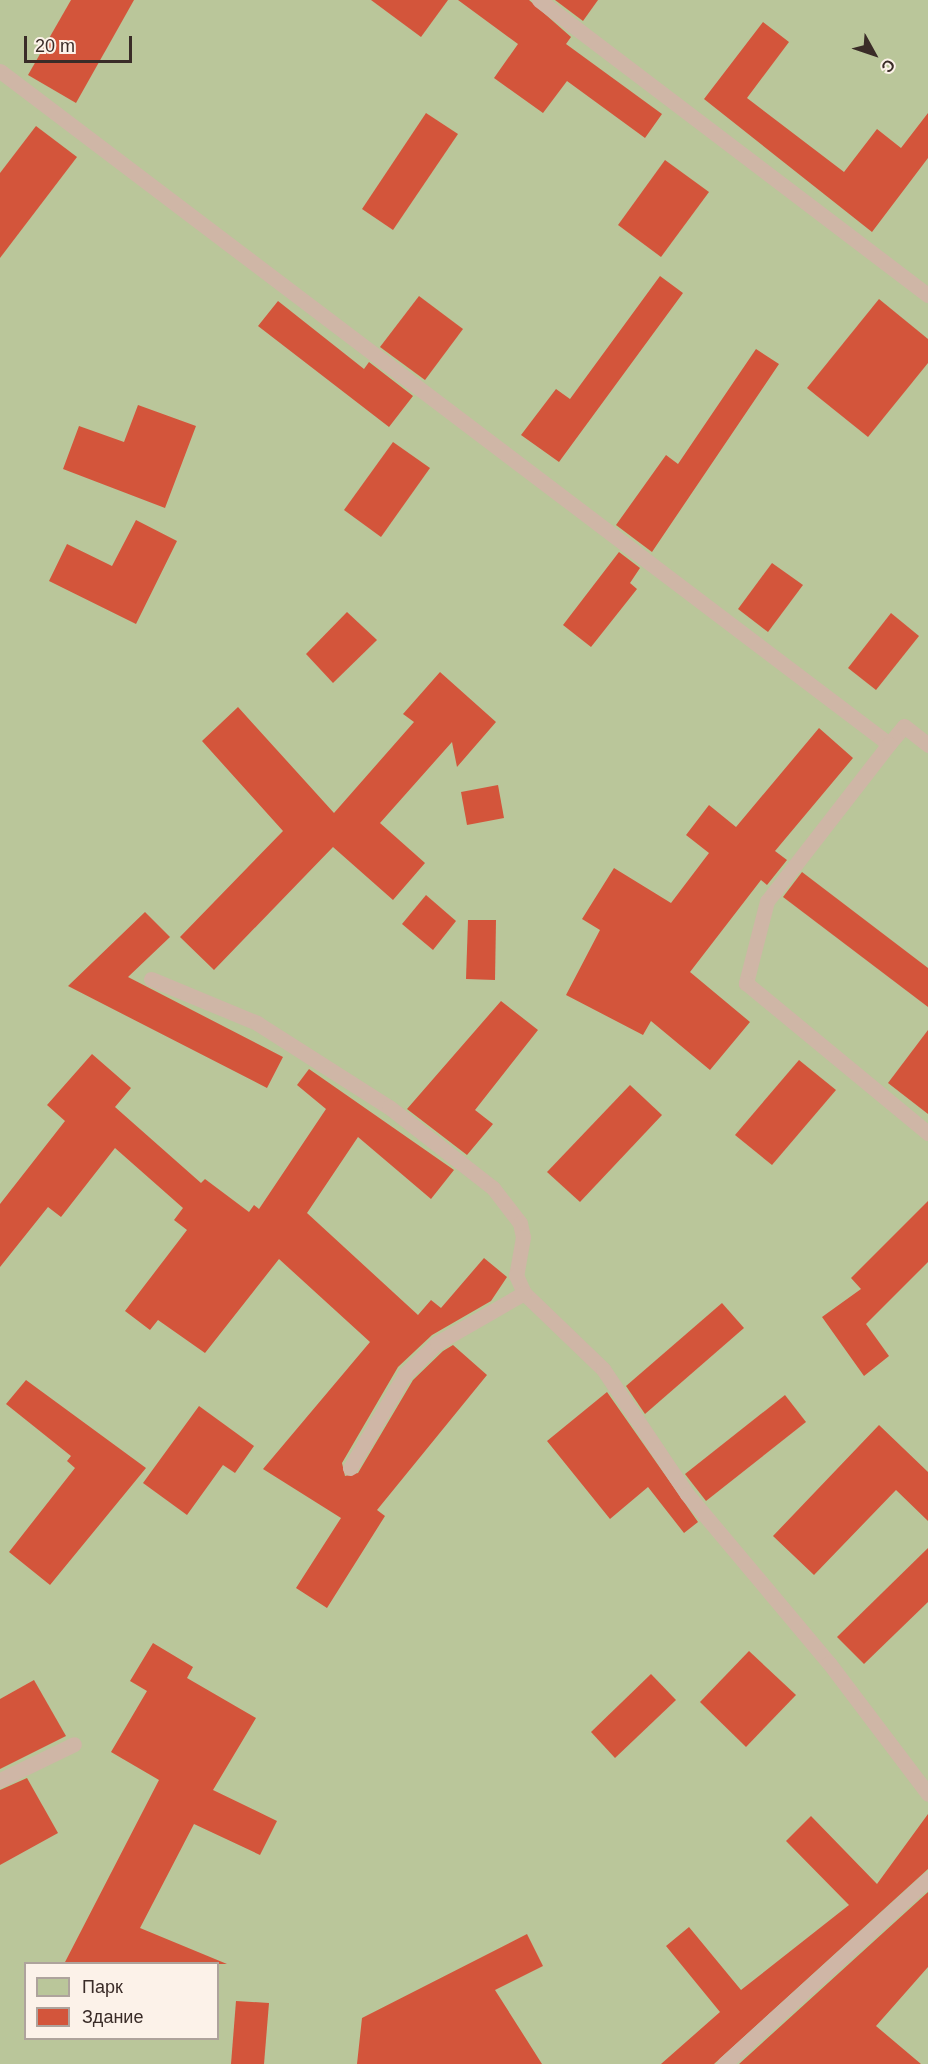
<!DOCTYPE html>
<html>
<head>
<meta charset="utf-8">
<style>
  body { margin:0 }
  #map { position:relative; width:928px; height:2064px; overflow:hidden; background:#f5e7dc; font-family:Arial,sans-serif }
  div>[style] { position:absolute }
  .green>* { inset:0; background:#bac69a }
  .building>* { inset:0; background:#d3553b }
  .service>* { height:15px; margin:-7.5px; padding:0 7.5px; transform-origin:7.5px; border-radius:7.5px; background:#cfb6a6 }
  span { translate:-50% -50%; white-space:nowrap; text-align:center; line-height:1.15; -webkit-text-stroke:4.5px #fcf2e9; paint-order:stroke }
  .legend { position:absolute; left:24px; top:1962px; width:195px; height:78px; box-sizing:border-box; background:#fcf2e9; border:2px solid #aea39c; margin:0; padding:8px 10px; list-style:none; font-size:18px; color:#3a2c28 }
  .legend li { display:flex; align-items:center; gap:12px; height:30px }
  .legend b { width:30px; border:2px solid #aea39c }
  .north { position:absolute; left:844px; top:24px; width:60px; height:60px; -webkit-text-stroke:4px #fcf2e9; paint-order:stroke; rotate:130deg; font-size:16px; font-weight:700; line-height:24px; text-align:center; color:#3a2c28 }
  .north::after { content:''; display:block; margin:auto; width:21px; height:27px; background:#3a2c28; clip-path:polygon(50% 0,100% 100%,50% 72%,0 100%) }
  .scale { position:absolute; left:24px; top:36px; width:108px; height:27px; box-sizing:border-box; border:3px solid #3a2c28; border-top:0; padding-left:8px; font-size:18px; line-height:21px; white-space:nowrap; color:#3a2c28; -webkit-text-stroke:4px #fcf2e9; paint-order:stroke }
</style>
</head>
<body>
<div id="map">
  <div class="green">
    <i style="clip-path:polygon(evenodd,0 0,928px 0,928px 2064px,0 2064px,0 0,26px 1964px,218px 1964px,218px 2038px,26px 2038px,26px 1964px)"></i>
  </div>
  <div class="building">
    <i style="clip-path:polygon(71px 0,134px 0,76px 103px,28px 75px)"></i>
    <i style="clip-path:polygon(371px 0,448px 0,421px 37px)"></i>
    <i style="clip-path:polygon(458px 0,529px 0,571px 37px,566px 44px,662px 114px,645px 138px,567px 81px,543px 113px,494px 78px,518px 44px)"></i>
    <i style="clip-path:polygon(555px 0,598px 0,583px 21px)"></i>
    <i style="clip-path:polygon(763px 22px,789px 42px,747px 98px,844px 172px,877px 129px,901px 148px,928px 113px,928px 158px,872px 232px,704px 99px)"></i>
    <i style="clip-path:polygon(426px 113px,458px 134px,393px 230px,362px 209px)"></i>
    <i style="clip-path:polygon(36px 126px,77px 157px,0 258px,0 173px)"></i>
    <i style="clip-path:polygon(665px 160px,709px 192px,661px 257px,618px 225px)"></i>
    <i style="clip-path:polygon(660px 276px,683px 293px,559px 462px,521px 435px,556px 389px,570px 399px)"></i>
    <i style="clip-path:polygon(419px 296px,463px 329px,425px 380px,380px 347px)"></i>
    <i style="clip-path:polygon(879px 299px,928px 339px,928px 363px,868px 437px,807px 388px)"></i>
    <i style="clip-path:polygon(278px 301px,364px 369px,369px 362px,413px 396px,389px 427px,258px 326px)"></i>
    <i style="clip-path:polygon(756px 349px,779px 364px,652px 552px,616px 525px,666px 455px,678px 464px)"></i>
    <i style="clip-path:polygon(138px 405px,196px 426px,165px 508px,63px 469px,79px 426px,124px 442px)"></i>
    <i style="clip-path:polygon(393px 442px,430px 468px,381px 537px,344px 510px)"></i>
    <i style="clip-path:polygon(136px 520px,177px 541px,136px 624px,49px 581px,67px 544px,112px 566px)"></i>
    <i style="clip-path:polygon(619px 552px,640px 568px,630px 583px,637px 589px,591px 647px,563px 625px)"></i>
    <i style="clip-path:polygon(772px 563px,803px 585px,768px 632px,738px 609px)"></i>
    <i style="clip-path:polygon(347px 612px,377px 640px,333px 683px,306px 654px)"></i>
    <i style="clip-path:polygon(891px 613px,919px 636px,876px 690px,848px 668px)"></i>
    <i style="clip-path:polygon(440px 672px,496px 722px,457px 767px,452px 742px,380px 823px,425px 863px,393px 900px,333px 847px,214px 970px,180px 937px,283px 831px,202px 741px,238px 707px,334px 813px,414px 722px,403px 714px)"></i>
    <i style="clip-path:polygon(819px 728px,853px 758px,775px 851px,787px 860px,767px 885px,761px 880px,690px 972px,750px 1022px,710px 1070px,651px 1021px,643px 1035px,566px 995px,600px 930px,582px 919px,614px 868px,671px 903px,709px 853px,686px 835px,709px 805px,736px 827px)"></i>
    <i style="clip-path:polygon(498px 785px,504px 818px,467px 825px,461px 792px)"></i>
    <i style="clip-path:polygon(802px 872px,928px 968px,928px 1007px,783px 897px)"></i>
    <i style="clip-path:polygon(426px 895px,456px 921px,433px 950px,402px 924px)"></i>
    <i style="clip-path:polygon(145px 912px,170px 937px,128px 977px,283px 1057px,267px 1088px,68px 986px)"></i>
    <i style="clip-path:polygon(468px 920px,496px 920px,495px 980px,466px 979px)"></i>
    <i style="clip-path:polygon(501px 1001px,538px 1030px,475px 1110px,493px 1124px,467px 1155px,407px 1109px)"></i>
    <i style="clip-path:polygon(928px 1030px,928px 1114px,888px 1083px)"></i>
    <i style="clip-path:polygon(92px 1054px,131px 1088px,115px 1107px,201px 1183px,205px 1179px,249px 1212px,254px 1205px,259px 1209px,326px 1109px,297px 1085px,309px 1069px,454px 1170px,431px 1199px,358px 1137px,307px 1213px,418px 1315px,431px 1300px,441px 1308px,484px 1258px,507px 1277px,491px 1301px,432px 1335px,398px 1367px,342px 1463px,345px 1476px,358px 1473px,413px 1380px,443px 1351px,453px 1345px,487px 1375px,377px 1510px,385px 1516px,327px 1608px,296px 1588px,341px 1518px,263px 1469px,370px 1342px,279px 1259px,205px 1353px,158px 1320px,150px 1330px,125px 1311px,187px 1230px,174px 1220px,183px 1208px,115px 1148px,61px 1217px,48px 1207px,0 1267px,0 1204px,65px 1121px,47px 1105px)"></i>
    <i style="clip-path:polygon(799px 1060px,836px 1090px,772px 1165px,735px 1135px)"></i>
    <i style="clip-path:polygon(630px 1085px,662px 1115px,580px 1202px,547px 1172px)"></i>
    <i style="clip-path:polygon(928px 1201px,928px 1262px,866px 1324px,889px 1356px,864px 1376px,822px 1317px,861px 1289px,851px 1278px)"></i>
    <i style="clip-path:polygon(722px 1303px,744px 1328px,645px 1414px,626px 1386px)"></i>
    <i style="clip-path:polygon(26px 1380px,146px 1468px,50px 1585px,9px 1552px,75px 1468px,67px 1461px,71px 1456px,6px 1404px)"></i>
    <i style="clip-path:polygon(607px 1392px,698px 1522px,684px 1533px,648px 1487px,610px 1519px,547px 1441px)"></i>
    <i style="clip-path:polygon(785px 1395px,806px 1422px,706px 1501px,685px 1474px)"></i>
    <i style="clip-path:polygon(199px 1406px,254px 1446px,235px 1473px,223px 1465px,187px 1515px,143px 1483px)"></i>
    <i style="clip-path:polygon(879px 1425px,928px 1472px,928px 1521px,896px 1490px,814px 1575px,773px 1536px)"></i>
    <i style="clip-path:polygon(928px 1548px,928px 1602px,864px 1664px,837px 1637px)"></i>
    <i style="clip-path:polygon(153px 1643px,193px 1667px,187px 1678px,256px 1718px,213px 1790px,277px 1821px,260px 1855px,194px 1824px,140px 1928px,227px 1964px,64px 1964px,159px 1780px,111px 1752px,147px 1691px,130px 1681px)"></i>
    <i style="clip-path:polygon(749px 1651px,796px 1695px,746px 1747px,700px 1702px)"></i>
    <i style="clip-path:polygon(651px 1674px,676px 1700px,615px 1758px,591px 1732px)"></i>
    <i style="clip-path:polygon(34px 1680px,66px 1736px,0 1769px,0 1699px)"></i>
    <i style="clip-path:polygon(27px 1778px,58px 1833px,0 1865px,0 1790px)"></i>
    <i style="clip-path:polygon(928px 1814px,928px 1869px,714px 2064px,661px 2064px,720px 2012px,666px 1946px,689px 1927px,741px 1990px,849px 1905px,786px 1841px,811px 1816px,877px 1884px)"></i>
    <i style="clip-path:polygon(928px 1892px,928px 1967px,876px 2026px,921px 2064px,739px 2064px)"></i>
    <i style="clip-path:polygon(527px 1934px,543px 1966px,495px 1990px,542px 2064px,357px 2064px,362px 2018px)"></i>
    <i style="clip-path:polygon(236px 2001px,269px 2003px,264px 2064px,231px 2064px)"></i>
  </div>
  <div class="service">
    <i style="left:539px;top:0;width:488px;rotate:37.2deg"></i>
    <i style="left:0;top:71px;width:1115px;rotate:37.13deg"></i>
    <i style="left:889px;top:744px;width:23px;rotate:-50deg"></i>
    <i style="left:904px;top:726px;width:31px;rotate:38deg"></i>
    <i style="left:889px;top:744px;width:199px;rotate:127.8deg"></i>
    <i style="left:767px;top:901px;width:85px;rotate:104.4deg"></i>
    <i style="left:746px;top:983px;width:236px;rotate:39.5deg"></i>
    <i style="left:151px;top:979px;width:115px;rotate:22.5deg"></i>
    <i style="left:257px;top:1023px;width:156px;rotate:32.5deg"></i>
    <i style="left:389px;top:1107px;width:132px;rotate:37.9deg"></i>
    <i style="left:493px;top:1188px;width:44px;rotate:52.4deg"></i>
    <i style="left:520px;top:1223px;width:14px;rotate:78deg"></i>
    <i style="left:523px;top:1237px;width:39px;rotate:100deg"></i>
    <i style="left:516px;top:1275px;width:20px;rotate:66deg"></i>
    <i style="left:524px;top:1293px;width:110px;rotate:43.9deg"></i>
    <i style="left:603px;top:1369px;width:151px;rotate:56.1deg"></i>
    <i style="left:687px;top:1494px;width:221px;rotate:50deg"></i>
    <i style="left:829px;top:1663px;width:164px;rotate:52.9deg"></i>
    <i style="left:350px;top:1468px;width:109px;rotate:-59.7deg"></i>
    <i style="left:405px;top:1374px;width:45px;rotate:-44.1deg"></i>
    <i style="left:437px;top:1343px;width:100px;rotate:-29.9deg"></i>
    <i style="left:0;top:1780px;width:82px;rotate:-25.9deg"></i>
    <i style="left:724px;top:2064px;width:275px;rotate:-42.2deg"></i>
  </div>
  <ul class="legend">
  <li><b style="height:16px;background:#bac69a"></b>Парк</li>
  <li><b style="height:16px;background:#d3553b"></b>Здание</li>
  </ul>
  <div class="north">С</div>
  <div class="scale">20 m</div>
</div>
</body>
</html>
